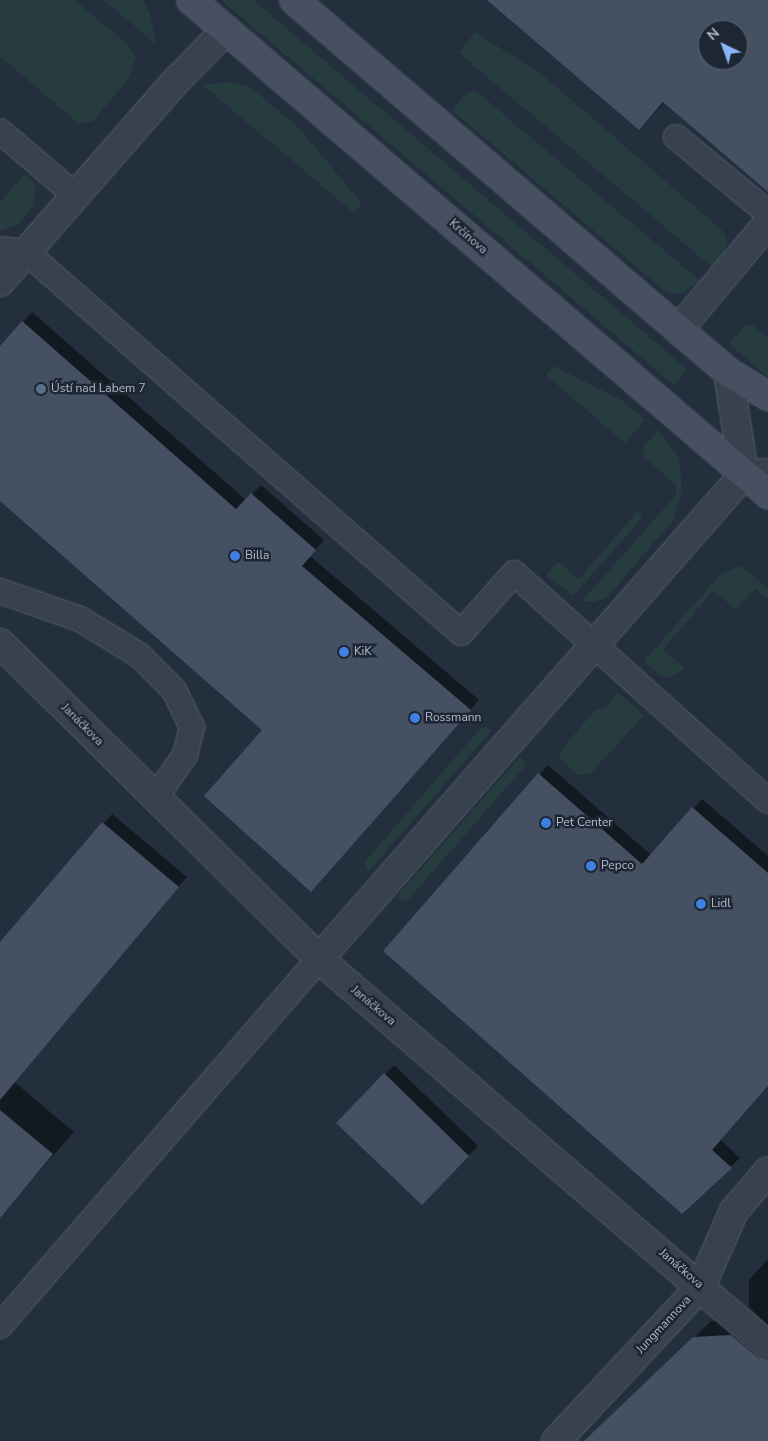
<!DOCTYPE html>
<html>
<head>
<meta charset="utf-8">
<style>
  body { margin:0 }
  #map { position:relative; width:768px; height:1441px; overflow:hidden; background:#242f3e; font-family:"Nunito Sans",sans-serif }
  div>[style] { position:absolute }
  .green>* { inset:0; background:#263c3f }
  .shadow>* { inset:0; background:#0007 }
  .building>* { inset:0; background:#455162 }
  .roads { filter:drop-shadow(0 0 1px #565f6c) drop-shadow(0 0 1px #565f6c) }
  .lane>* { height:24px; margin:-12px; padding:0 12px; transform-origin:12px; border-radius:12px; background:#38414e }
  .street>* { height:28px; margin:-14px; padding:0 14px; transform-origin:14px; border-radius:14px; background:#38414e }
  .secondary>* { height:28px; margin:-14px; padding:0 14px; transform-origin:14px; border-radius:14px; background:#465061 }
  .dots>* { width:14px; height:14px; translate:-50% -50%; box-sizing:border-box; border:2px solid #1d2633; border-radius:50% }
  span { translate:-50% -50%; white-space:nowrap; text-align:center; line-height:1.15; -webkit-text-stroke:5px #1d2633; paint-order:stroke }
  .street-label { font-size:12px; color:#b4bcc9 }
  .poi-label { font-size:12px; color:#b4bcc9 }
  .left { translate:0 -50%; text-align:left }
  .north { position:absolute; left:698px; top:20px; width:50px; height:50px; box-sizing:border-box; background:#1d2633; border:1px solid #59626f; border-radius:50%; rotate:318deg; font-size:14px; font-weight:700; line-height:20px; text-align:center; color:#b4bcc9 }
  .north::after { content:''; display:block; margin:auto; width:18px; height:22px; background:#8ab4f8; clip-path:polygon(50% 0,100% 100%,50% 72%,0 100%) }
</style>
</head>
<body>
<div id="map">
  <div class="green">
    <i style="clip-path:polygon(0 0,75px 0,128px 45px,136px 56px,129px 78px,93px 121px,79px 124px,0 56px)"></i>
    <i style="clip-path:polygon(104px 0,143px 0,150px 14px,156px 44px)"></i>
    <i style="clip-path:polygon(221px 0,253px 0,687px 369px,674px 385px)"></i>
    <i style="clip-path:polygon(475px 32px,541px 74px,721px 229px,727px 239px,725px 251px,712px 267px,459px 53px)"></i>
    <i style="clip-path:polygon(229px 82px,249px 86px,299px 128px,362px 204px,354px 213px,203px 85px)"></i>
    <i style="clip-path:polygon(476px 91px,700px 281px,682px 294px,667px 293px,452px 110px,467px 93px)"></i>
    <i style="clip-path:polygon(24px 175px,36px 185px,33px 207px,18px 224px,0 231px,0 202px)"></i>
    <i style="clip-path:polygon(753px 325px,768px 338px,768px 377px,729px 344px,744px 326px)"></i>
    <i style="clip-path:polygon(554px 366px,623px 401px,645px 420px,625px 443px,546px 375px)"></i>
    <i style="clip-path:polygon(658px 431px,679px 458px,682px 491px,672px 522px,607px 597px,594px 602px,582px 601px,676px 495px,676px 485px,644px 457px,643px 446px)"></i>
    <i style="clip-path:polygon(637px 512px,643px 517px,573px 596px,546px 575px,558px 562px,579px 579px)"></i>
    <i style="clip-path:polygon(741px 566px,768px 589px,768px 599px,756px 589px,736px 609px,713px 591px,663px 649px,685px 669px,669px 678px,660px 676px,644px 661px,721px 574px)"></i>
    <i style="clip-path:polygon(617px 692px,644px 715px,590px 774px,577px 775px,559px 757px,562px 749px,595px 710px,606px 707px)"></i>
    <i style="clip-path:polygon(487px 727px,491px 731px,368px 872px,365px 863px,367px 859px,480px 729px)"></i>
    <i style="clip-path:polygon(520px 757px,526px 765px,409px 899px,403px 901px,397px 896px)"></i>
  </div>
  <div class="shadow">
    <i style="clip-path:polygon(evenodd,489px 0,768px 0,768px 191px,665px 102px,639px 129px,489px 0,708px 30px,738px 30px,738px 60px,708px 60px,708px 30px)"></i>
    <i style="clip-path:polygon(32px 312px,246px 500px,261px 485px,324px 540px,310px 556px,479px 700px,320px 881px,264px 730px,0 500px,0 348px)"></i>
    <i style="clip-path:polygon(548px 765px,651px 855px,702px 799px,768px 856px,768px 1086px,721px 1140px,740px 1158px,682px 1212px,385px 951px)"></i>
    <i style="clip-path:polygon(112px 814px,187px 877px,40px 1052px,0 1034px,0 944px)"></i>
    <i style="clip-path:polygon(394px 1065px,478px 1146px,431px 1194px,338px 1123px)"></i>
    <i style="clip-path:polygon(5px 1074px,74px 1132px,5px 1210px,0 1206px,0 1079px)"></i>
    <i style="clip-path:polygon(768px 1259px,768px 1325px,749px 1307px,749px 1280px)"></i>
    <i style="clip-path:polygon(748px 1318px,768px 1334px,768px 1441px,589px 1441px,711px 1321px)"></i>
  </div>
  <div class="building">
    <i style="clip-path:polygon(evenodd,487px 0,768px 0,768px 192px,663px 102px,639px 130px,487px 0,708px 30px,738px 30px,738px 60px,708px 60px,708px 30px)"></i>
    <i style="clip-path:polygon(22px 321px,236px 509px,251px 493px,316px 550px,302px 566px,471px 710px,311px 892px,204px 796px,262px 730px,0 501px,0 346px)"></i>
    <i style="clip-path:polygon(538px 773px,642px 864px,692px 807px,768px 873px,768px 1086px,712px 1150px,732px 1168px,682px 1214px,383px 951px)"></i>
    <i style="clip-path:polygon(102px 822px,179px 887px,0 1100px,0 942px)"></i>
    <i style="clip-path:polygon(384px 1073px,469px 1156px,422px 1205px,336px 1123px)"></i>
    <i style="clip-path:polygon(0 1110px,53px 1154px,0 1218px)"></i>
    <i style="clip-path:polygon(731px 1335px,758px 1358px,768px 1361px,768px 1441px,584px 1441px,693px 1337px)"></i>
  </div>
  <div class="roads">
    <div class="lane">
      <i style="left:0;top:131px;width:99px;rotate:40.5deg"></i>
      <i style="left:676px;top:137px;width:119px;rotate:39.6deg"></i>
      <i style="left:0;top:249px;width:26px;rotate:7deg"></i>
      <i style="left:26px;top:252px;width:578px;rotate:41.21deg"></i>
      <i style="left:461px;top:633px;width:80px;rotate:-48.5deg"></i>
      <i style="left:514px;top:573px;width:341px;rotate:41.9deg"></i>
      <i style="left:0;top:591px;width:85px;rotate:19.3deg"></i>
      <i style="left:80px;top:619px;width:69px;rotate:31.4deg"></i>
      <i style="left:139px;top:655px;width:49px;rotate:45deg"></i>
      <i style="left:174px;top:690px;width:41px;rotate:64.1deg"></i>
      <i style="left:192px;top:727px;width:29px;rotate:104deg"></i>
      <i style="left:185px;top:755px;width:51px;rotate:124.6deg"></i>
      <i style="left:0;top:1326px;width:486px;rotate:-49deg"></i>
    </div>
    <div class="street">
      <i style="left:0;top:282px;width:270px;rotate:-48.8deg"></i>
      <i style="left:178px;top:79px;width:69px;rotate:-45.6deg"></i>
      <i style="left:678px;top:330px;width:140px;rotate:-49.9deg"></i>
      <i style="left:728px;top:372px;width:103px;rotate:81.1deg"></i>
      <i style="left:744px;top:474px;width:24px;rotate:-2deg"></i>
      <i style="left:0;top:643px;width:449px;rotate:44.7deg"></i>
      <i style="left:319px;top:959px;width:593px;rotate:40.76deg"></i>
      <i style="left:319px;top:959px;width:645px;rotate:-48.77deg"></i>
      <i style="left:556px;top:1441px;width:212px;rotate:-46.9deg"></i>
      <i style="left:701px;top:1286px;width:82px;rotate:-66.3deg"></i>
      <i style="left:734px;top:1211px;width:52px;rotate:-49.6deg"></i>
    </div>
    <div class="secondary">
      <i style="left:191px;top:0;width:760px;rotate:40.57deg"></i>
      <i style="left:294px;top:0;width:572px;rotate:40.6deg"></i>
      <i style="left:728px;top:372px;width:47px;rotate:31deg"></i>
    </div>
  </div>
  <div class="dots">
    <i style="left:41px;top:389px;background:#5c6f8a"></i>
    <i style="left:235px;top:556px;background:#3f7fe0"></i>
    <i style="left:344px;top:652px;background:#3f7fe0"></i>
    <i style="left:415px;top:718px;background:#3f7fe0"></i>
    <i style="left:546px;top:823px;background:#3f7fe0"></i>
    <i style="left:591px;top:866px;background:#3f7fe0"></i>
    <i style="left:701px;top:904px;background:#3f7fe0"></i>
  </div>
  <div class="street-label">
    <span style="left:468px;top:237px;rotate:41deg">Krčínova</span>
    <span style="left:82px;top:725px;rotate:45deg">Janáčkova</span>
    <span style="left:373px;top:1006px;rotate:40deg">Janáčkova</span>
    <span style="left:681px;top:1269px;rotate:41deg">Janáčkova</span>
    <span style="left:664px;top:1325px;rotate:-47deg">Jungmannova</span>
  </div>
  <div class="poi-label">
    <span class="left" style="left:51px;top:389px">Ústí nad Labem 7</span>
    <span class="left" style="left:245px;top:556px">Billa</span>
    <span class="left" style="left:354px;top:652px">KiK</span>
    <span class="left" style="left:425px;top:718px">Rossmann</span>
    <span class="left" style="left:556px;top:823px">Pet Center</span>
    <span class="left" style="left:601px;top:866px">Pepco</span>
    <span class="left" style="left:711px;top:904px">Lidl</span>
  </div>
  <div class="north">N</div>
</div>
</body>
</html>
